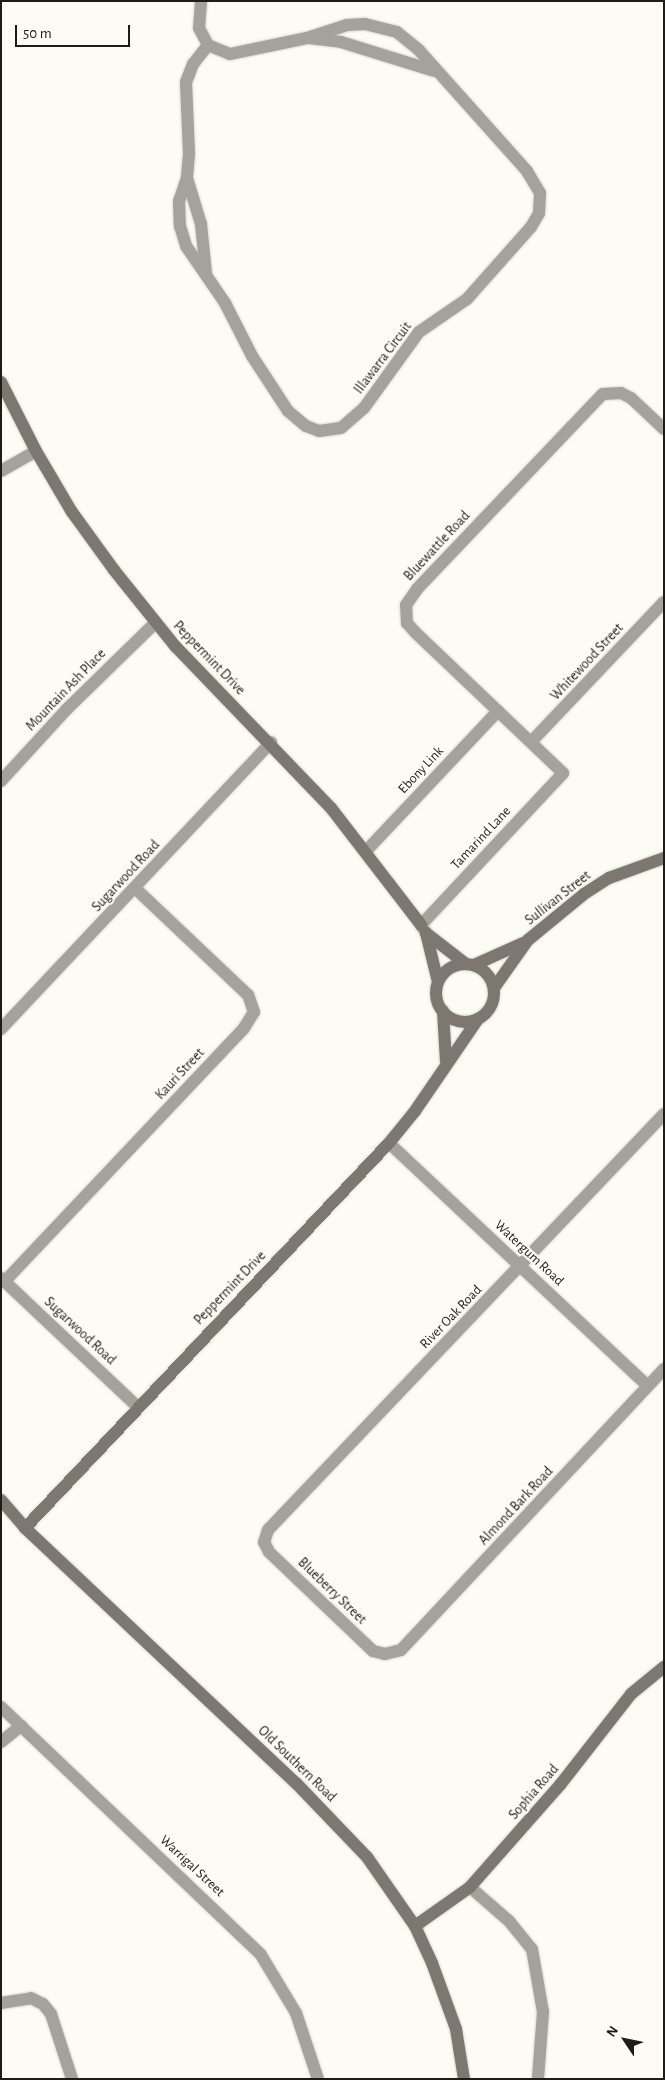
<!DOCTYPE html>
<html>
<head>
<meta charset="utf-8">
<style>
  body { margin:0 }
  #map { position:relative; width:665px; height:2080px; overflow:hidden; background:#fefbf5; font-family:"Alegreya Sans",sans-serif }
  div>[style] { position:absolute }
  .roads { filter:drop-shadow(0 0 1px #dad7d2) drop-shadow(0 0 1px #dad7d2) }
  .street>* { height:12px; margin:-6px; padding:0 6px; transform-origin:6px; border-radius:6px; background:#a5a29c }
  .secondary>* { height:12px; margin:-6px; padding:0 6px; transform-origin:6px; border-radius:6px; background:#7c776f }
  .secondary>.ring { margin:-6px; padding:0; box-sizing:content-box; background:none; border:12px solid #7c776f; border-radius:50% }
  span { translate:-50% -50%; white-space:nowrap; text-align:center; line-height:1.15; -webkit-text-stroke:4px #fefbf5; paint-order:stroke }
  .street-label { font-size:14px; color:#1f1c18 }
  .frame { position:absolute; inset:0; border:2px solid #1f1c18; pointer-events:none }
  .north { position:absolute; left:600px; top:2015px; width:50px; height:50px; -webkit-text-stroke:4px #fefbf5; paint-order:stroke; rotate:304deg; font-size:14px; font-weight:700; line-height:20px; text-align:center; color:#1f1c18 }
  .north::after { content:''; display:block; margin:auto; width:18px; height:22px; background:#1f1c18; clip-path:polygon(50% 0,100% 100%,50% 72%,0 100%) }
  .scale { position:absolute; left:15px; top:25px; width:115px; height:22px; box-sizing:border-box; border:2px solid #1f1c18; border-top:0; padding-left:6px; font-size:15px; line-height:18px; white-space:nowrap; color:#1f1c18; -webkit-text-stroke:4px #fefbf5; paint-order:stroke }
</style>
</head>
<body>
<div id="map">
  <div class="roads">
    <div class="street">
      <i style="left:201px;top:1px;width:27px;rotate:94deg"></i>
      <i style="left:199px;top:28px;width:19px;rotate:62deg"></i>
      <i style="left:208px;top:45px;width:24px;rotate:128deg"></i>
      <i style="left:193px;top:64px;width:19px;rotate:111deg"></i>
      <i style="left:186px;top:82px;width:72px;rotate:87.6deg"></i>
      <i style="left:189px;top:154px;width:24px;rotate:95deg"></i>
      <i style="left:187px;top:178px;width:24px;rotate:109deg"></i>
      <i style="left:179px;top:201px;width:25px;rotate:88deg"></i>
      <i style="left:180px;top:226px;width:21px;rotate:73deg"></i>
      <i style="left:186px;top:246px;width:69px;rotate:55.6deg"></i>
      <i style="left:225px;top:303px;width:59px;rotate:63deg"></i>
      <i style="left:252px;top:356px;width:66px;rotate:56.8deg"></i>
      <i style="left:288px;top:411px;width:23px;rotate:40deg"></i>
      <i style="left:306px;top:426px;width:14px;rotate:21deg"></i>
      <i style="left:319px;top:431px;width:22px;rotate:-8deg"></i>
      <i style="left:341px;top:428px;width:30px;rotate:-41deg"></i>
      <i style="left:364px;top:408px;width:94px;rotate:-54.1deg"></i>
      <i style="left:419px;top:332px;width:58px;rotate:-34.5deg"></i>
      <i style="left:467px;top:299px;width:96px;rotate:-48.4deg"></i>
      <i style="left:531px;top:227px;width:16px;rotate:-60deg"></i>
      <i style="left:539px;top:213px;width:20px;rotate:-87deg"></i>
      <i style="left:540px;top:193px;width:26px;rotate:-121deg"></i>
      <i style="left:527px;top:171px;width:162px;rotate:-131.8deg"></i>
      <i style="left:419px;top:50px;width:28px;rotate:-141deg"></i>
      <i style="left:397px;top:32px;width:33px;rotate:-166deg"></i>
      <i style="left:365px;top:24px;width:18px;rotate:177deg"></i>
      <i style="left:347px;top:25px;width:42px;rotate:162deg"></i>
      <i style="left:307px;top:38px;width:79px;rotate:168.3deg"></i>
      <i style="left:230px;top:54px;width:24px;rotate:-158deg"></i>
      <i style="left:309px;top:38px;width:32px;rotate:7deg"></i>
      <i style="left:341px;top:42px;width:97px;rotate:17.3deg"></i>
      <i style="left:187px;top:178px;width:48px;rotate:73.1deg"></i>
      <i style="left:201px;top:224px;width:49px;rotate:84.2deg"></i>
      <i style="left:1px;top:471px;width:40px;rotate:-29.7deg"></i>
      <i style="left:531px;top:742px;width:193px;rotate:-46.5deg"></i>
      <i style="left:1px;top:781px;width:98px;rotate:-47.5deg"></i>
      <i style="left:67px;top:709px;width:123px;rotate:-44.3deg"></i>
      <i style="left:367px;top:850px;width:191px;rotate:-46.7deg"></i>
      <i style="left:426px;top:933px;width:9px;rotate:-122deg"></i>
      <i style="left:421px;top:925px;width:208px;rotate:-46.9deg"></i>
      <i style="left:563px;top:773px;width:204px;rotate:-136.4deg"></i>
      <i style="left:415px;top:632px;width:12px;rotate:-132deg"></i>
      <i style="left:407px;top:623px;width:18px;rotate:-93deg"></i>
      <i style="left:406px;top:605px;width:19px;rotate:-55deg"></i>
      <i style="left:417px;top:589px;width:269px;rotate:-46.4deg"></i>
      <i style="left:603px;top:394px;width:18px;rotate:-3deg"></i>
      <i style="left:621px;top:393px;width:11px;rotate:27deg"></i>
      <i style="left:631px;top:398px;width:45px;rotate:43.2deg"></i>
      <i style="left:1px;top:1029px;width:394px;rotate:-46.7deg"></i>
      <i style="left:664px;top:1114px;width:574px;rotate:133.59deg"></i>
      <i style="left:268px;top:1530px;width:13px;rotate:108deg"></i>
      <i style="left:264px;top:1542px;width:11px;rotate:63deg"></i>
      <i style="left:269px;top:1552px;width:144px;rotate:43.6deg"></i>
      <i style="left:373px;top:1651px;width:12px;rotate:14deg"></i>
      <i style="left:385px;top:1654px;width:16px;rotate:-14deg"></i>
      <i style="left:401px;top:1650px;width:385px;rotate:-46.9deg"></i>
      <i style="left:389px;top:1143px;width:355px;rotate:43.2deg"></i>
      <i style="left:1px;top:1278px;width:188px;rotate:43.3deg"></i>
      <i style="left:5px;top:1281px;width:348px;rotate:-46.6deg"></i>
      <i style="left:244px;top:1028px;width:19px;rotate:-58deg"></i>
      <i style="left:254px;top:1012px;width:18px;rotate:-109deg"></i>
      <i style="left:248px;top:995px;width:156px;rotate:-136.6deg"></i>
      <i style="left:1px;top:1707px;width:359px;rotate:43.6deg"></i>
      <i style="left:261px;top:1955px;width:68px;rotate:58.9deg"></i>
      <i style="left:296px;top:2013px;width:70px;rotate:71.6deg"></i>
      <i style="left:1px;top:1742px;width:26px;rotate:-39deg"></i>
      <i style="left:470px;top:1887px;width:52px;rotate:41.1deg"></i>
      <i style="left:509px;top:1921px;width:36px;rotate:51deg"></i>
      <i style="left:532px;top:1949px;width:64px;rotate:80.1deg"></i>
      <i style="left:543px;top:2012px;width:67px;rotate:94.3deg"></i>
      <i style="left:1px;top:2003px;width:30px;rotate:-9deg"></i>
      <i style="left:31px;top:1998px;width:13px;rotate:27deg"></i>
      <i style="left:43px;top:2004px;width:13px;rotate:51deg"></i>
      <i style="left:51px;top:2014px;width:68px;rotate:72.1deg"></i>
    </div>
    <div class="secondary">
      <i style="left:1px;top:382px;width:77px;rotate:63.1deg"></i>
      <i style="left:36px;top:451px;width:71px;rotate:59.5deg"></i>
      <i style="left:72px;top:512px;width:72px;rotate:54.1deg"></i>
      <i style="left:114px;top:570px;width:99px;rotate:51.2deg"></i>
      <i style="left:176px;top:647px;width:223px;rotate:46.1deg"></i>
      <i style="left:331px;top:808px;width:148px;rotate:52.4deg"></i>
      <i style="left:426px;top:933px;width:50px;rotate:76.2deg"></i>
      <i style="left:426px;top:933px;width:51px;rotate:37.8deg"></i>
      <i class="ring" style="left:436px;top:964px;width:46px;height:46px"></i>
      <i style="left:474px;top:965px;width:54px;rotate:-24.2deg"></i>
      <i style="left:494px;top:988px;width:59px;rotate:-54.7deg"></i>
      <i style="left:528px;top:940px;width:72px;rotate:-39.4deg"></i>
      <i style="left:584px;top:894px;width:30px;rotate:-33deg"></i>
      <i style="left:609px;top:878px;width:59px;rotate:-20deg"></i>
      <i style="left:443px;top:1011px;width:50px;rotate:86.6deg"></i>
      <i style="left:1px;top:1500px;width:37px;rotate:49deg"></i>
      <i style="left:25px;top:1528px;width:372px;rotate:43.3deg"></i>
      <i style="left:296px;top:1783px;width:103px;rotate:46.2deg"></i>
      <i style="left:367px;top:1857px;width:84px;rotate:55.2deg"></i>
      <i style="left:415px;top:1926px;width:41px;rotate:65.3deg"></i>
      <i style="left:432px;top:1963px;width:70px;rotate:70deg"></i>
      <i style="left:456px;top:2029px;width:51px;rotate:80.9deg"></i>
      <i style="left:25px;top:1528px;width:530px;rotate:-46.61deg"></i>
      <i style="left:389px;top:1143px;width:41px;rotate:-50.9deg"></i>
      <i style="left:415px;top:1111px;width:112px;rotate:-55.6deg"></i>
      <i style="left:415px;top:1926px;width:67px;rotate:-35.3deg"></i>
      <i style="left:470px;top:1887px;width:136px;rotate:-48.6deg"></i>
      <i style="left:560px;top:1785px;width:115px;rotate:-52deg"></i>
      <i style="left:631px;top:1694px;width:43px;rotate:-39.3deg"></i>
    </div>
  </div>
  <div class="street-label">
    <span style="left:383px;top:358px;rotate:-53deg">Illawarra Circuit</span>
    <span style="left:437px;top:546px;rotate:-47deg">Bluewattle Road</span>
    <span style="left:209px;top:658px;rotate:46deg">Peppermint Drive</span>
    <span style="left:587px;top:662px;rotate:-47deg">Whitewood Street</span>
    <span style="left:66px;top:690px;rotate:-46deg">Mountain Ash Place</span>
    <span style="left:421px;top:770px;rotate:-47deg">Ebony Link</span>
    <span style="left:481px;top:838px;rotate:-47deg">Tamarind Lane</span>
    <span style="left:126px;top:876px;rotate:-47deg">Sugarwood Road</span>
    <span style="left:558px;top:898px;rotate:-38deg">Sullivan Street</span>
    <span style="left:180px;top:1074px;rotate:-47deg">Kauri Street</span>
    <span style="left:529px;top:1253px;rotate:43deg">Watergum Road</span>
    <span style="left:230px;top:1288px;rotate:-46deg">Peppermint Drive</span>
    <span style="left:451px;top:1317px;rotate:-46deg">River Oak Road</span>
    <span style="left:80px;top:1331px;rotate:43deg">Sugarwood Road</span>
    <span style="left:516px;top:1506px;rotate:-47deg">Almond Bark Road</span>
    <span style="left:332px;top:1591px;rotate:44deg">Blueberry Street</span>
    <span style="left:297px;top:1764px;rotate:44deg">Old Southern Road</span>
    <span style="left:534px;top:1792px;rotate:-49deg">Sophia Road</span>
    <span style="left:192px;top:1866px;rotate:43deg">Warrigal Street</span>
  </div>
  <div class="frame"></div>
  <div class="north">N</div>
  <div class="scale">50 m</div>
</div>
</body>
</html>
